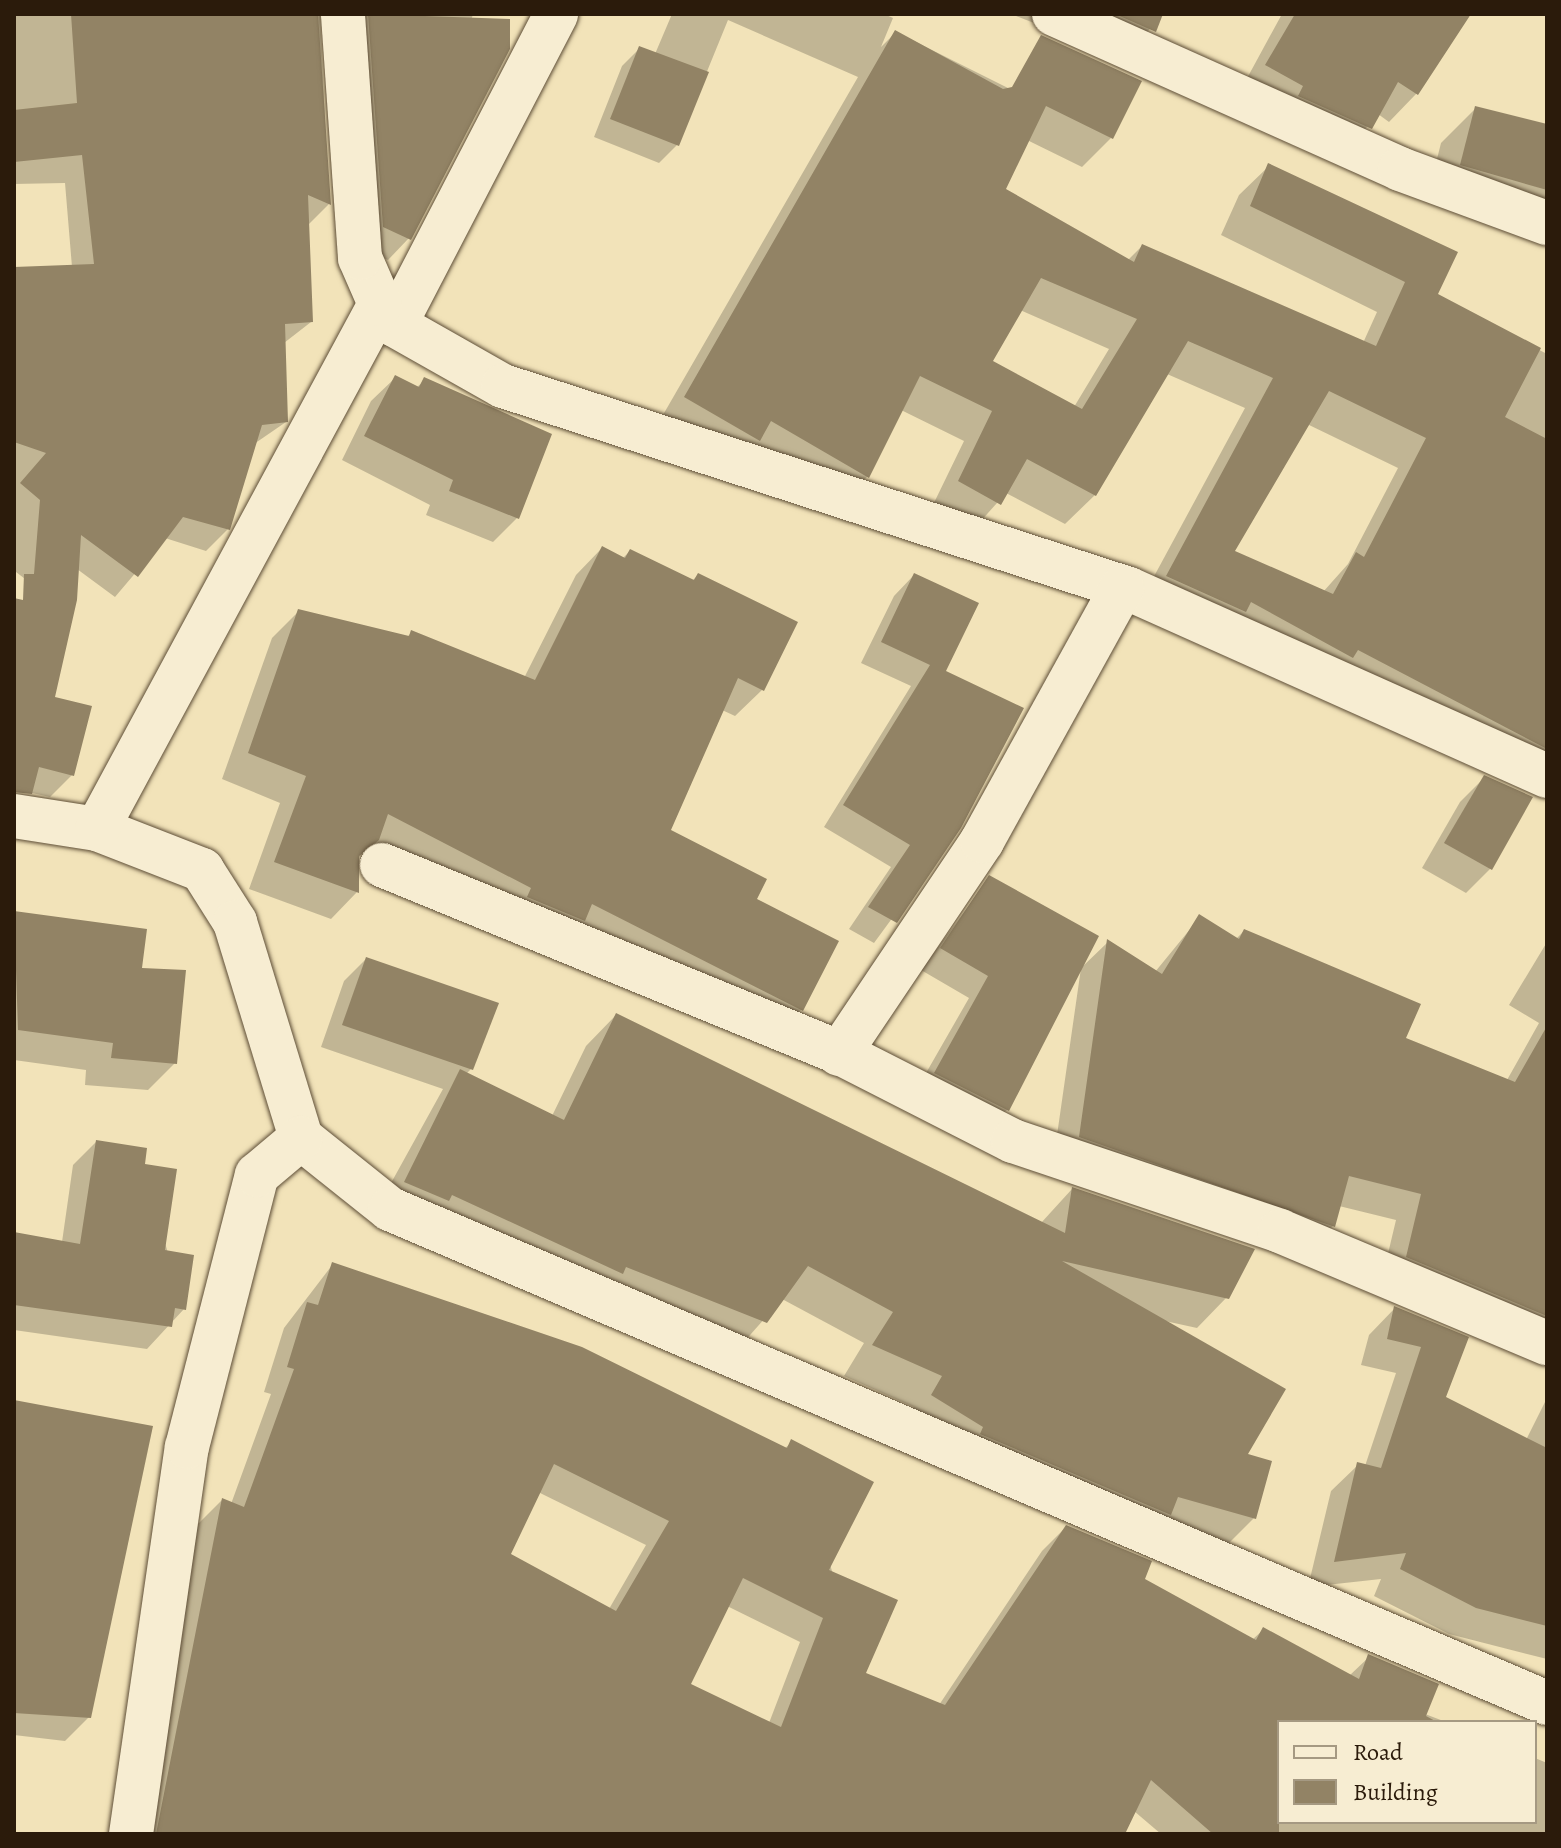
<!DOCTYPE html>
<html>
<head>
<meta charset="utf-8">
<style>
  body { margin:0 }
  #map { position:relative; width:1561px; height:1848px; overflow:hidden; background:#f2e3b9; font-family:Alegreya,serif }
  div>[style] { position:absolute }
  .shadow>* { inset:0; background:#0003 }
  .building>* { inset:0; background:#928365 }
  .roads { filter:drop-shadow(0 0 2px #5d4d36) drop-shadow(0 0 2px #5d4d36) }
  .minor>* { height:44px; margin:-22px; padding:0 22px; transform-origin:22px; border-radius:22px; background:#f7edd2 }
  span { translate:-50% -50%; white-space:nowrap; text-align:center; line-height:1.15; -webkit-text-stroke:6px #f7edd2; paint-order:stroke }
  .frame { position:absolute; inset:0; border:16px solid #2b1b0b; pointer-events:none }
  .legend { position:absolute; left:1277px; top:1720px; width:260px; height:104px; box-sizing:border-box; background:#f7edd2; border:2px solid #a59982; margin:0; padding:10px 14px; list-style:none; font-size:24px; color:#2b1b0b }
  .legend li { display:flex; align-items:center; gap:16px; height:40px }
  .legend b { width:40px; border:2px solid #a59982 }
</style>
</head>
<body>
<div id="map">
  <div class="shadow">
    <i style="clip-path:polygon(14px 14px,320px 14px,329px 204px,307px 226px,311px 322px,284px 343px,286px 422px,254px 444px,228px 529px,206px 551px,165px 538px,115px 597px,77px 569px,55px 602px,16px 572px,14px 269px,72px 267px,65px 183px,14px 184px)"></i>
    <i style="clip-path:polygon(328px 14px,473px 14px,409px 238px,388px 260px,362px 249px)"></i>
    <i style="clip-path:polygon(evenodd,672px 14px,884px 14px,893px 18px,881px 47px,896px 32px,1012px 90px,1022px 72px,1111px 138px,1082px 167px,1027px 140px,1003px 190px,1127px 261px,1142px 246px,1363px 343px,1377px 312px,1221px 235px,1239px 195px,1269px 166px,1435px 295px,1547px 354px,1547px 786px,1138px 606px,1245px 408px,1167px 374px,1095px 495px,1065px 524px,1006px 493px,970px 533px,930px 511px,964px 441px,901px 410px,867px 477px,838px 506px,656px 427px,858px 77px,728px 20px,677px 145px,659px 163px,594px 137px,622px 66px,640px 48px,655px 54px,672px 14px,1020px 310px,1109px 349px,1074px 407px,991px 362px,1020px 310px,672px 14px,1307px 424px,1398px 468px,1348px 564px,1323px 592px,1232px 551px,1307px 424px)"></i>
    <i style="clip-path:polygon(1011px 14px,1161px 14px,1127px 59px)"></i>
    <i style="clip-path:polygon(1282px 14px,1470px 14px,1416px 94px,1389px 122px,1378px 114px,1343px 155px,1239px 93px)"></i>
    <i style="clip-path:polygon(1476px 108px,1547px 126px,1547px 231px,1427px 199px,1441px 143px)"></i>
    <i style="clip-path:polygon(395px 378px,416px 388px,425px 380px,517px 518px,493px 542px,426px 515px,430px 505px,342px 460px,371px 401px)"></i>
    <i style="clip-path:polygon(602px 548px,622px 559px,630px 551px,692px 581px,698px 575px,762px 690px,735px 716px,722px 710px,669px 831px,754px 900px,801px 1010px,774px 1036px,371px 845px,357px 859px,357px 892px,331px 919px,249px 889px,280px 803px,222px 779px,272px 638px,299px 611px,407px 637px,412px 632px,524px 678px,576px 575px)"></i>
    <i style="clip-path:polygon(914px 575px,943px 672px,959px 827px,874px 943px,849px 929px,891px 867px,824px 827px,911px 686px,861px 663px,894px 596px)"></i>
    <i style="clip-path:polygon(14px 600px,72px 775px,50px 797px,14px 789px)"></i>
    <i style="clip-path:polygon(1484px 778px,1490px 869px,1466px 893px,1422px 868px,1460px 802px)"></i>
    <i style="clip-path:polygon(990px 877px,1007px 1110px,986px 1130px,914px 1094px,969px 998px,921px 970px)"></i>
    <i style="clip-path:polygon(14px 913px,144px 931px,139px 969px,175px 1063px,148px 1090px,85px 1085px,86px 1070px,14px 1060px)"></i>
    <i style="clip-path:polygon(1200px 917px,1236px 939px,1244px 931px,1404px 1039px,1507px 1080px,1539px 1023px,1509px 1005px,1547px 942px,1547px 1367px,1530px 1346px,1381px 1283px,1396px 1220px,1339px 1206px,1333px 1226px,1307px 1252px,1053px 1163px,1081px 968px,1108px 942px,1155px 972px)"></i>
    <i style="clip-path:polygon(366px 959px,471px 1069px,466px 1074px,552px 1116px,586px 1046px,616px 1015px,1041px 1223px,1072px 1189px,1227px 1297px,1197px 1328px,1165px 1321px,1245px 1456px,1254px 1518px,1224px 1548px,902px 1426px,914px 1407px,844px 1376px,864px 1343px,782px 1299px,735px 1352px,375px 1212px,443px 1089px,321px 1047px,344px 981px)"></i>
    <i style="clip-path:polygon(96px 1142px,143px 1166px,184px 1309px,147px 1349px,14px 1330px,14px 1260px,62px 1242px,73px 1165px)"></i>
    <i style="clip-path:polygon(evenodd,333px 1264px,784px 1449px,792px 1442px,864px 1674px,939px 1705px,1042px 1551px,1066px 1527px,1142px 1580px,1252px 1640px,1264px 1629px,1349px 1676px,1369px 1657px,1425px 1714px,1446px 1722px,1279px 1722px,1279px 1822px,1535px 1822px,1535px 1758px,1547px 1763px,1547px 1834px,1161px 1834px,1134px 1811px,1123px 1834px,135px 1834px,198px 1524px,222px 1500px,231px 1504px,271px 1394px,264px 1392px,284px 1328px,333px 1264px,538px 1492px,646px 1545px,609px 1609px,508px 1555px,538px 1492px,333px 1264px,727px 1606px,800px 1642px,769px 1723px,689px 1685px,727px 1606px)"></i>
    <i style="clip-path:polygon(1395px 1308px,1467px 1339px,1444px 1398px,1526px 1440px,1547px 1398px,1547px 1659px,1449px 1634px,1374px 1596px,1381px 1579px,1308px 1587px,1331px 1491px,1358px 1465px,1365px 1466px,1396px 1373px,1361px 1365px,1369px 1335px)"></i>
    <i style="clip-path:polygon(14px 1406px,89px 1717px,65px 1741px,14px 1735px)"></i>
  </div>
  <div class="building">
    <i style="clip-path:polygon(71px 14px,318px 14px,331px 205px,308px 195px,313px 322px,285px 324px,288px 422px,262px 425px,230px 530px,183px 517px,138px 577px,81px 535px,77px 600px,55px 697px,92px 706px,74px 776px,39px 767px,32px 794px,14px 792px,14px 598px,23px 600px,24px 574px,34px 574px,40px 500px,20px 483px,46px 453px,14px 442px,14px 267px,94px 264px,82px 155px,14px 162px,14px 110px,77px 103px)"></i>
    <i style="clip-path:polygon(368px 14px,510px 19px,510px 49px,411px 240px,383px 227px)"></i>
    <i style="clip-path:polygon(1115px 14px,1163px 14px,1156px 32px)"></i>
    <i style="clip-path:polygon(1295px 14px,1471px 14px,1418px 95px,1398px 82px,1372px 129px,1298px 96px,1303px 86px,1265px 65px)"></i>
    <i style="clip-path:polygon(evenodd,895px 30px,1003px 89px,1012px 87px,1041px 35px,1142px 81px,1113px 139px,1046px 106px,1006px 189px,1134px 262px,1142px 244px,1376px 346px,1405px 282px,1250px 206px,1268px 163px,1458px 252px,1438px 294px,1541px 348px,1505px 417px,1547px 439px,1547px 749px,1358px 650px,1353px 658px,1251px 602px,1246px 612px,1166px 576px,1273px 378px,1188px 341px,1096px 496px,1027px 459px,1001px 505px,958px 481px,992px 411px,920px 376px,869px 478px,771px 421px,760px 441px,684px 397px,895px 30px,1041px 278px,1137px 319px,1082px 409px,993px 361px,1041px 278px,895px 30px,1329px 391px,1426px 438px,1364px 557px,1356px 552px,1333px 594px,1235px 551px,1329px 391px)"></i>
    <i style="clip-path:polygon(639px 46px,709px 72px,679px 146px,610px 119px)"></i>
    <i style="clip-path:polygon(1475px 106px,1547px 124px,1547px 190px,1460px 165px)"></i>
    <i style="clip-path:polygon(395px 375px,419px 387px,424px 377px,552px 434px,519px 519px,449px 491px,453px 480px,364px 436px)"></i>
    <i style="clip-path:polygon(602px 546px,625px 558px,630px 549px,694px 580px,698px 573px,798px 622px,764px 691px,738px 678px,671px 830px,767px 879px,757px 899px,839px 941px,803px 1011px,592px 904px,585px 921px,527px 897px,531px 888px,388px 814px,379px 840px,359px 856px,359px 893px,274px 862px,306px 776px,248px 753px,298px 609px,409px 636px,411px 630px,535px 680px)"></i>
    <i style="clip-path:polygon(914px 573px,979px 603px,946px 671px,1024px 708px,961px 828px,897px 923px,868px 907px,910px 845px,843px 805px,930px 665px,881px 642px)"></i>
    <i style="clip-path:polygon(1484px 775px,1533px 797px,1492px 870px,1444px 843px)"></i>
    <i style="clip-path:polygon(989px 875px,1099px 936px,1009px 1111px,934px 1073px,988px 976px,940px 948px)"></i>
    <i style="clip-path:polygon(14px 911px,147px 929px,142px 968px,186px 970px,177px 1064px,111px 1058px,113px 1043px,18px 1030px)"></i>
    <i style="clip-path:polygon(1199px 914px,1239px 939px,1244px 929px,1421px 1004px,1406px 1038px,1515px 1082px,1547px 1026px,1547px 1316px,1406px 1257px,1421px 1194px,1349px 1176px,1335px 1227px,1079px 1137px,1107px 939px,1162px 974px)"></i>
    <i style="clip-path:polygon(366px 957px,499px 1003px,473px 1070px,342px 1025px)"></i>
    <i style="clip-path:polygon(616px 1013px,1065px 1233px,1072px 1187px,1255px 1249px,1229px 1299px,1062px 1261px,1286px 1389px,1248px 1454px,1272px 1461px,1256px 1519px,1178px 1497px,1171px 1515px,980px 1434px,983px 1427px,931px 1395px,942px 1376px,872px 1345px,893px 1312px,808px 1266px,767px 1323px,626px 1267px,623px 1274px,452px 1195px,449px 1201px,404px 1182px,460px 1069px,564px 1120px)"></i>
    <i style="clip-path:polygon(96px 1140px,147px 1148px,145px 1164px,177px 1169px,165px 1250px,194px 1255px,186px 1310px,175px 1308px,172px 1327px,14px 1305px,14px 1232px,80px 1244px)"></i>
    <i style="clip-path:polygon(evenodd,332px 1262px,582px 1347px,787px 1448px,791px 1439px,874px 1482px,829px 1570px,898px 1600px,866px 1673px,945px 1705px,1066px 1525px,1152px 1561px,1145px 1579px,1256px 1640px,1263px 1627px,1359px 1679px,1368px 1654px,1439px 1684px,1426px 1716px,1437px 1722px,1279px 1722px,1279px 1834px,1213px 1834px,1151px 1780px,1125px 1834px,156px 1834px,222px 1498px,244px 1507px,294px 1369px,287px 1367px,307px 1302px,318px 1305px,332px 1262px,554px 1464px,669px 1521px,616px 1611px,511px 1554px,554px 1464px,332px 1262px,743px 1578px,823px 1618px,781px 1727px,691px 1684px,743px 1578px)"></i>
    <i style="clip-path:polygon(1394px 1306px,1469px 1337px,1446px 1397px,1547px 1448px,1547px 1626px,1476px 1608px,1400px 1569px,1406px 1553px,1334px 1562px,1357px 1462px,1381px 1468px,1421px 1347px,1387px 1339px)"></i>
    <i style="clip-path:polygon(14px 1400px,153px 1426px,91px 1718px,14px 1713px)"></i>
  </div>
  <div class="roads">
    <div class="minor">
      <i style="left:1054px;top:14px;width:379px;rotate:24.1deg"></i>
      <i style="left:1400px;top:169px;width:157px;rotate:20.2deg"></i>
      <i style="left:380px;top:304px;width:26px;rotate:54deg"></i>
      <i style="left:395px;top:325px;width:124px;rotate:29.5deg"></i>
      <i style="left:503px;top:386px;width:658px;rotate:17.97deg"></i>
      <i style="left:1129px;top:589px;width:458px;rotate:24.1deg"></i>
      <i style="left:395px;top:325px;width:350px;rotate:-62.6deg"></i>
      <i style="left:14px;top:816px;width:84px;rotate:8.9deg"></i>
      <i style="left:97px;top:829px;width:113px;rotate:21.3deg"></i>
      <i style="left:202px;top:870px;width:62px;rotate:57.6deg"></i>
      <i style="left:235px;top:922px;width:226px;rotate:73deg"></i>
      <i style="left:301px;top:1138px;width:114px;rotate:38.6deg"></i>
      <i style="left:390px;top:1209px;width:1258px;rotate:23.12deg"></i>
      <i style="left:97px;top:829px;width:596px;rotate:-61.67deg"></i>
      <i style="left:380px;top:304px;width:50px;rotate:-113.5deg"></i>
      <i style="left:360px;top:258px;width:245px;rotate:-94deg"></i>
      <i style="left:382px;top:865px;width:497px;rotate:22.3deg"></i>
      <i style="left:842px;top:1054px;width:192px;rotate:27deg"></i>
      <i style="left:1013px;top:1141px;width:282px;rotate:18.6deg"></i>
      <i style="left:1280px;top:1231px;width:290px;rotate:22.8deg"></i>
      <i style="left:839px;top:1054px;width:257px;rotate:-56.1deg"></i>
      <i style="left:982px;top:841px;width:290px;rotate:-61.1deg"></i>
      <i style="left:131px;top:1834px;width:391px;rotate:-81.8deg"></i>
      <i style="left:187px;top:1447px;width:281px;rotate:-75.6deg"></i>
      <i style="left:257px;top:1175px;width:57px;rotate:-40.1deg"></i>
    </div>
  </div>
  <div class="frame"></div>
  <ul class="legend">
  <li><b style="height:10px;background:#f7edd2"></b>Road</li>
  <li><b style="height:22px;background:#928365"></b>Building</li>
  </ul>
</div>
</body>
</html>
